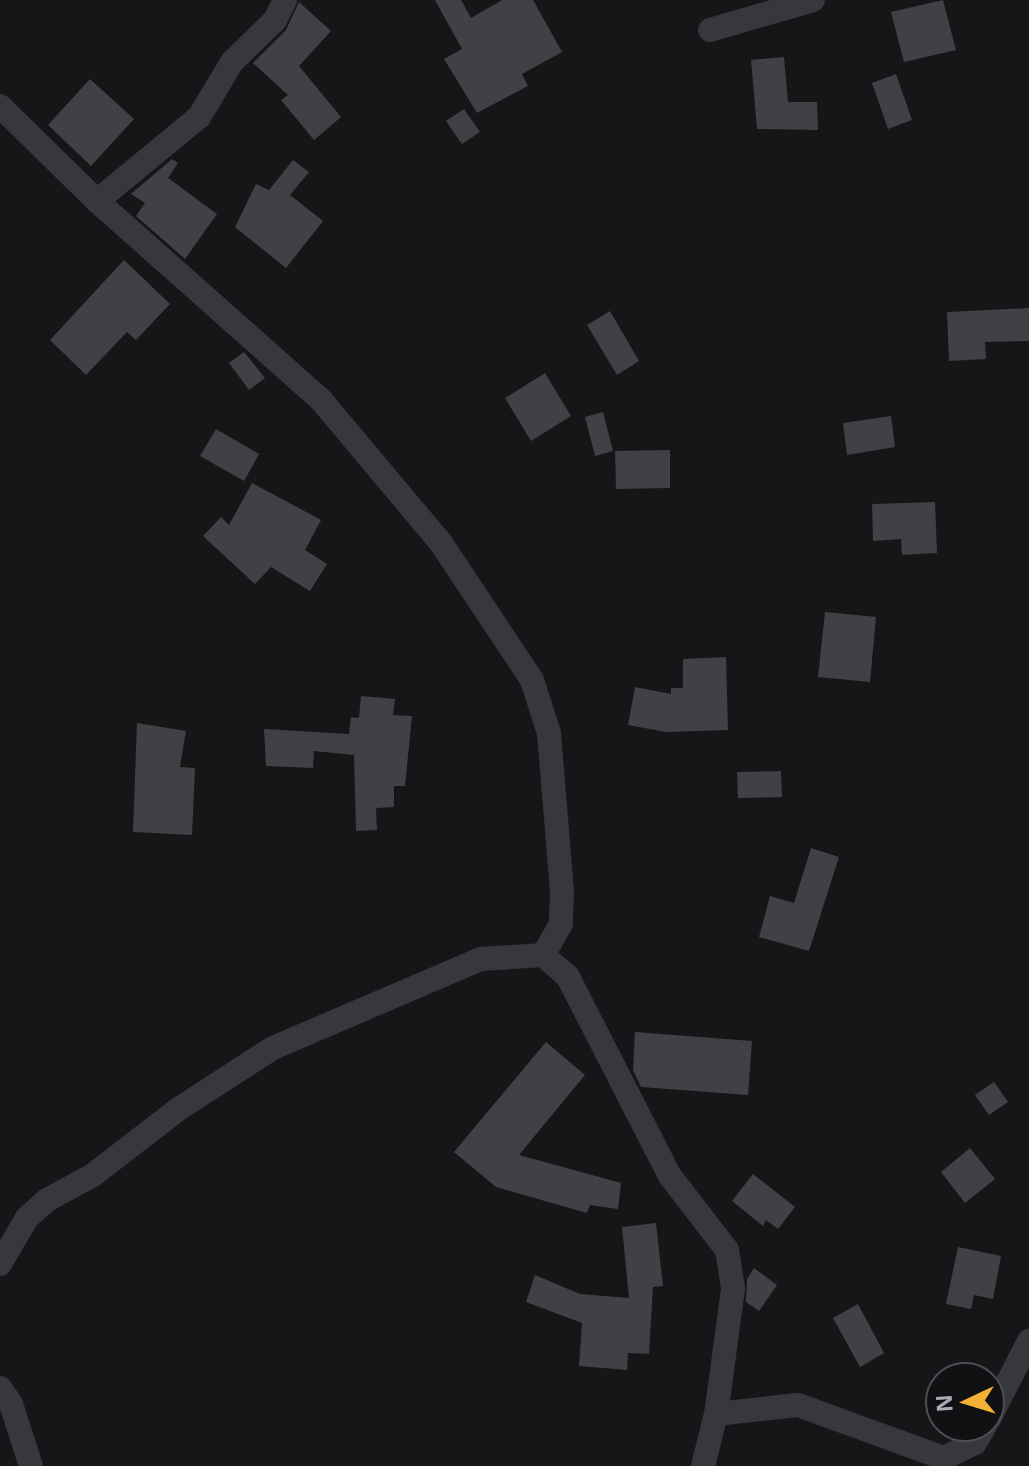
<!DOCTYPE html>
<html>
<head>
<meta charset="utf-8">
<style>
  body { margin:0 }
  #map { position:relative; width:1029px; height:1466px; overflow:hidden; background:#161618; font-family:"Open Sans",sans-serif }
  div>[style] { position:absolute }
  .building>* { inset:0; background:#404145 }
  .street>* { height:24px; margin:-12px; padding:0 12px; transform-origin:12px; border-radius:12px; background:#37383d }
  span { translate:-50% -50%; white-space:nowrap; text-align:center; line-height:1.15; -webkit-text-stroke:6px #111113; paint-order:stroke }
  .north { position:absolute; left:925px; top:1362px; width:80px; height:80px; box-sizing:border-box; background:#111113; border:2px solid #4d4f55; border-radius:50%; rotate:266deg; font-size:22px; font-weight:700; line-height:32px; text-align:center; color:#a8adb8 }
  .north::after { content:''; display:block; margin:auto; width:28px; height:36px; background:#f2b134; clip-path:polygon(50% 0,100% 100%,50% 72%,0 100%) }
</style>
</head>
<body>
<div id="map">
  <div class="building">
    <i style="clip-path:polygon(435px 0,461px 0,471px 18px,502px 0,533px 0,562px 52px,522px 74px,528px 86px,477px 113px,444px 59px,462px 49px)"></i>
    <i style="clip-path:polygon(943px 0,956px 50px,904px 62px,891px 12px)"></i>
    <i style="clip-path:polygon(299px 2px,331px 31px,299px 66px,341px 117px,314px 140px,281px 100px,288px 95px,253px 63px,286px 30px)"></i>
    <i style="clip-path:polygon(784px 57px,788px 102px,817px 102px,818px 130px,757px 129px,751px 60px)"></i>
    <i style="clip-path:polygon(896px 74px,912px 120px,888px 129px,872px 83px)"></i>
    <i style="clip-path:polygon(90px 79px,134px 119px,91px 166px,48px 125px)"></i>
    <i style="clip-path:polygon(464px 109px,480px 132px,462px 144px,446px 121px)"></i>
    <i style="clip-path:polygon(172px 159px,178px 163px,168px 178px,217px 214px,185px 259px,136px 216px,145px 203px,131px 194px)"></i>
    <i style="clip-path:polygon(293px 160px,309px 172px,290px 195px,323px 221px,286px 268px,235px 227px,256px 184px,269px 190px)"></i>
    <i style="clip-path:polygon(124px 260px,170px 304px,136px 340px,127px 332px,86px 375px,50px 340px)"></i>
    <i style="clip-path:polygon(1029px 308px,1029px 341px,985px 342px,986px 359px,949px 361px,947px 312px)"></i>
    <i style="clip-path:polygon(610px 311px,639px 361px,617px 375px,587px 325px)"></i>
    <i style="clip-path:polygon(244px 352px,265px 378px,249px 390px,229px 363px)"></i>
    <i style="clip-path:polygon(545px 373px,571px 416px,531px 441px,505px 398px)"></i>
    <i style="clip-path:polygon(603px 412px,613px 451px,595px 456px,585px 417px)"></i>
    <i style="clip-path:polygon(891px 416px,895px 447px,847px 455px,843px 423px)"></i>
    <i style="clip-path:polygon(216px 429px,259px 454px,244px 481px,200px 456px)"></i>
    <i style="clip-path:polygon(670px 450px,670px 488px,616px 489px,615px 451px)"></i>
    <i style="clip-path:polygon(252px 483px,321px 520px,305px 550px,327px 564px,310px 591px,271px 567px,255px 584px,203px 536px,221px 517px,229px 525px)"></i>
    <i style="clip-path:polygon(935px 502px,937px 553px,902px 555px,901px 539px,873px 541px,872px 504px)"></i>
    <i style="clip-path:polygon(825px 612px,876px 617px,870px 682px,818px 677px)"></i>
    <i style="clip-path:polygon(726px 657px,728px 730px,666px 732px,628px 725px,635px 687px,671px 694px,671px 688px,683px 688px,683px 659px)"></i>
    <i style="clip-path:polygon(361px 696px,395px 699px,393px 715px,412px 716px,405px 786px,394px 786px,394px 807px,376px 808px,377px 830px,356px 831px,354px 755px,314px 751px,313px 768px,266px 766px,264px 729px,349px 734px,351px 717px,359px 718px)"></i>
    <i style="clip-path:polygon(137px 723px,186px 731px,180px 767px,195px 768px,192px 835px,133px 832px)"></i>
    <i style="clip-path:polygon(781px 771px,782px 797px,738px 798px,737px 772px)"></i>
    <i style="clip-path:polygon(811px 848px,839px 857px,809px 951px,759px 937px,770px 896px,794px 903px)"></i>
    <i style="clip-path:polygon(635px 1032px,752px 1041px,748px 1095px,641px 1087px,633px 1070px)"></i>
    <i style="clip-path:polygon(546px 1042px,585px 1075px,519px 1155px,621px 1183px,618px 1209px,590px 1205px,587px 1213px,496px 1187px,454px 1152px)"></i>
    <i style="clip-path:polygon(994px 1082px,1008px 1102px,989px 1115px,975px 1095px)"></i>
    <i style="clip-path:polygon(970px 1148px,995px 1179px,965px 1203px,941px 1172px)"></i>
    <i style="clip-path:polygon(753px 1174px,795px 1207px,778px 1229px,766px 1220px,763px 1226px,732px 1201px)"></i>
    <i style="clip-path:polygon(656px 1223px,663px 1286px,653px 1287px,649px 1354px,628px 1353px,627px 1370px,579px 1366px,582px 1323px,526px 1302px,535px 1275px,580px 1294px,629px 1298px,622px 1227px)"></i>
    <i style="clip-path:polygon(958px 1247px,1001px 1256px,993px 1299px,974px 1295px,971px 1309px,946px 1304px)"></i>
    <i style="clip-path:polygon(754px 1268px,777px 1285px,759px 1311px,746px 1302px,747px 1279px)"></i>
    <i style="clip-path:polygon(858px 1304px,884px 1353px,860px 1367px,833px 1318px)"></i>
  </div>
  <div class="street">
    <i style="left:710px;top:30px;width:107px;rotate:-16.2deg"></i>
    <i style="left:0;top:106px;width:136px;rotate:44.4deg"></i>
    <i style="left:97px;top:201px;width:300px;rotate:41.6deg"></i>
    <i style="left:321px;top:400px;width:187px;rotate:50deg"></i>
    <i style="left:441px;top:543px;width:164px;rotate:56.4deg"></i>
    <i style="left:532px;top:680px;width:56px;rotate:72.2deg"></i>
    <i style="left:549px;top:733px;width:158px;rotate:85.3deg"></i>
    <i style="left:562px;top:890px;width:34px;rotate:92deg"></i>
    <i style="left:561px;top:924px;width:36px;rotate:120deg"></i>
    <i style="left:97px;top:201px;width:132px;rotate:-39.5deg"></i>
    <i style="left:199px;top:117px;width:64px;rotate:-59deg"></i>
    <i style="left:232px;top:62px;width:60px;rotate:-44.3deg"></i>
    <i style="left:275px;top:20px;width:22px;rotate:-63deg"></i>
    <i style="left:0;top:1264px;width:53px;rotate:-59.6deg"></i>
    <i style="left:27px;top:1218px;width:27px;rotate:-42deg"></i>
    <i style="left:47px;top:1200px;width:52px;rotate:-28.5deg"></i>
    <i style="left:93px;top:1175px;width:106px;rotate:-37.7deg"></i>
    <i style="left:177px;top:1110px;width:114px;rotate:-32.9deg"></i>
    <i style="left:273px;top:1048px;width:226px;rotate:-23.2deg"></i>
    <i style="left:481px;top:959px;width:62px;rotate:-3.7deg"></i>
    <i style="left:543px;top:955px;width:33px;rotate:41deg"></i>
    <i style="left:568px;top:977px;width:224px;rotate:62.9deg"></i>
    <i style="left:670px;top:1176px;width:93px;rotate:52.4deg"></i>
    <i style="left:727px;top:1250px;width:39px;rotate:81deg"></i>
    <i style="left:733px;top:1289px;width:126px;rotate:97.7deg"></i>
    <i style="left:716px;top:1414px;width:54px;rotate:104deg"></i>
    <i style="left:0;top:1388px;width:19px;rotate:55deg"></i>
    <i style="left:11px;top:1404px;width:65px;rotate:72.1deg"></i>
    <i style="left:716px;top:1414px;width:82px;rotate:-6.3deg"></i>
    <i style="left:798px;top:1405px;width:155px;rotate:20deg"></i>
    <i style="left:944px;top:1458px;width:34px;rotate:-26deg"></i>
    <i style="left:975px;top:1443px;width:20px;rotate:-60deg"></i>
    <i style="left:989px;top:1419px;width:88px;rotate:-62.9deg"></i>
  </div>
  <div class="north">N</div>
</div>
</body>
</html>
